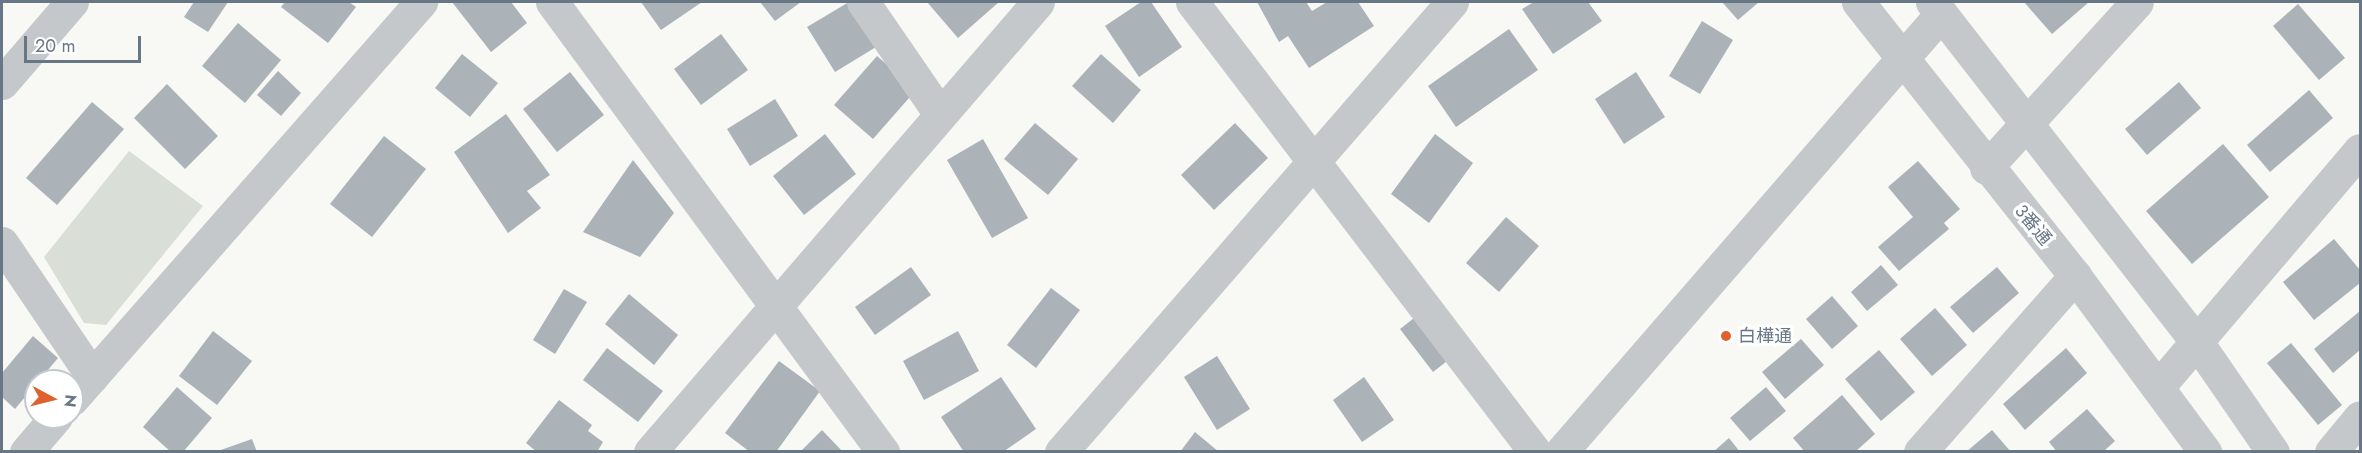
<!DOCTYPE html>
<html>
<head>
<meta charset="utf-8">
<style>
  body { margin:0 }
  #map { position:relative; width:2362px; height:453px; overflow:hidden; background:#f8f8f5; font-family:Jost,"Noto Sans JP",sans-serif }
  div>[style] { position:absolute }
  .green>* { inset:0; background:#d9dfd6 }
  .building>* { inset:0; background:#abb2b8 }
  .minor>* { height:33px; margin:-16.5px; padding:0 16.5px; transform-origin:16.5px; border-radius:16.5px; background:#c4c8cb }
  .tertiary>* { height:33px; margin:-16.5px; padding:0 16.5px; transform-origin:16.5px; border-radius:16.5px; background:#c4c8cb }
  .dots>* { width:16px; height:16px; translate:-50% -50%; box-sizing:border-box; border:3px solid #fff; border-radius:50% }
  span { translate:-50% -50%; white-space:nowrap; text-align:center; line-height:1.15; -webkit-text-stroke:6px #fff; paint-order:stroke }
  .street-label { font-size:18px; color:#687786 }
  .poi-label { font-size:18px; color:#687786 }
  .left { translate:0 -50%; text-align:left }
  .frame { position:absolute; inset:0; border:3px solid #687786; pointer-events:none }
  .north { position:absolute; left:24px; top:369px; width:60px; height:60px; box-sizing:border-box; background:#fff; border:2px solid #c3c9cf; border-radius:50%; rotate:97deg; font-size:16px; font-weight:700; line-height:24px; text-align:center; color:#687786 }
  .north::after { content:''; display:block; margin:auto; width:21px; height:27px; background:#df612e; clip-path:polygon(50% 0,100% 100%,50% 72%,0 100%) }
  .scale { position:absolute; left:24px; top:36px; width:117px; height:27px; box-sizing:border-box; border:3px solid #687786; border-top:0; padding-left:8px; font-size:18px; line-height:21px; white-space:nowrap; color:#687786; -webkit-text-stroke:4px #fff; paint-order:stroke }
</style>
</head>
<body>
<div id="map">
  <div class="green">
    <i style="clip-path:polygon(129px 151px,203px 206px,106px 325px,84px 323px,44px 257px)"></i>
  </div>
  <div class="building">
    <i style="clip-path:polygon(194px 2px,228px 2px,208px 32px,184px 17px)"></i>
    <i style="clip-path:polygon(285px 2px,349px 2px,356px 7px,328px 43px,281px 7px)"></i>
    <i style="clip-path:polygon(452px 2px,511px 2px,527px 23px,491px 52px)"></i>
    <i style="clip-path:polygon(641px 2px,702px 2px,661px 30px)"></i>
    <i style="clip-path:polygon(760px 2px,801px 2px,775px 21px)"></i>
    <i style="clip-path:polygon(849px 2px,881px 44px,835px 72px,807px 27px)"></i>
    <i style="clip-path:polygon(927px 2px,999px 2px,958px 38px)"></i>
    <i style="clip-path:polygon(1141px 2px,1151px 2px,1182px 47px,1139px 77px,1105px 26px)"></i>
    <i style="clip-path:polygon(1257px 2px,1306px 2px,1312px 11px,1327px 2px,1358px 2px,1374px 26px,1309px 68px,1288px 36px,1279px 42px)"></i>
    <i style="clip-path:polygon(1534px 2px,1588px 2px,1602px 21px,1553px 54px,1522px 9px)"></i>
    <i style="clip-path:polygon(1722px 2px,1759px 2px,1738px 20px)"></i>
    <i style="clip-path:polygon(2024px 2px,2089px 2px,2052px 34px)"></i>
    <i style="clip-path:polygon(2298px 4px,2345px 58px,2319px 80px,2273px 26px)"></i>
    <i style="clip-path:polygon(1702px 21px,1733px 40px,1700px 94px,1669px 76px)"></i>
    <i style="clip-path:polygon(238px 23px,281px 60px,245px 103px,202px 66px)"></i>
    <i style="clip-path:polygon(1509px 29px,1538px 70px,1456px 127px,1428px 86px)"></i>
    <i style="clip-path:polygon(721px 34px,748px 70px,701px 105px,674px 69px)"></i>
    <i style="clip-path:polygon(462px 54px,498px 83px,470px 117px,435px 88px)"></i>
    <i style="clip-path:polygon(1101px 54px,1141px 90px,1113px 123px,1072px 86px)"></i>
    <i style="clip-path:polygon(877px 56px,916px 90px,873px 139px,834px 105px)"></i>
    <i style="clip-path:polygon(278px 71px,301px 93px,281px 116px,257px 95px)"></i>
    <i style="clip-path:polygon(570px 72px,604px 115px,557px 152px,523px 109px)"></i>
    <i style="clip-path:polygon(1636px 72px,1665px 117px,1624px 144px,1595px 99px)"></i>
    <i style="clip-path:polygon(2179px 82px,2201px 108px,2147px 155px,2125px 129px)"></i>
    <i style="clip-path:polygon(167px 84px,218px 136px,185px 169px,134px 118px)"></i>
    <i style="clip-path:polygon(2309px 90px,2333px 118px,2270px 172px,2247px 145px)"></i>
    <i style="clip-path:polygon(775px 99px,798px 136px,750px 166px,727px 129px)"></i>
    <i style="clip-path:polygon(92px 102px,124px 129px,57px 205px,26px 178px)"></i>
    <i style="clip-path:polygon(506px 114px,550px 175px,527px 191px,541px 208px,508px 233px,454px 152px)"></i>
    <i style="clip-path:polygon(1035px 123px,1078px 159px,1048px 195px,1004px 159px)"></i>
    <i style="clip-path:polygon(1235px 123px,1268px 158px,1214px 210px,1181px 175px)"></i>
    <i style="clip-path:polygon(825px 134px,856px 174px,804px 215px,773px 176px)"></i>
    <i style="clip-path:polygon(1435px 134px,1473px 163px,1429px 223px,1391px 194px)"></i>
    <i style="clip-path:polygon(384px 136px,426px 169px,372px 237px,330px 204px)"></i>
    <i style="clip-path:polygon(983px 139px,1028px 218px,992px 238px,947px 160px)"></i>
    <i style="clip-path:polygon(2223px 144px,2269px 197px,2192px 264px,2146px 211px)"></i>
    <i style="clip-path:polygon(633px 160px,674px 213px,640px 257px,583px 232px)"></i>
    <i style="clip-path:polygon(1918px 161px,1960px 209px,1944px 223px,1949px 229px,1899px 271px,1878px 247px,1913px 217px,1888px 187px)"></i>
    <i style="clip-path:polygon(1506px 217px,1539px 246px,1499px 292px,1466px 263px)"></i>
    <i style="clip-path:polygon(2334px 239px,2360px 270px,2360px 283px,2314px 320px,2283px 282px)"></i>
    <i style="clip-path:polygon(1881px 265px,1898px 285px,1867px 311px,1851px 292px)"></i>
    <i style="clip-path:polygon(911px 267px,931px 295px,875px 335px,855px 307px)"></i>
    <i style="clip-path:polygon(1997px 267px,2019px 293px,1973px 333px,1950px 307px)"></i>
    <i style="clip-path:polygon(1051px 288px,1080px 310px,1036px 368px,1007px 345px)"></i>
    <i style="clip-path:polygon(564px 289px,587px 302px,555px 354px,533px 340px)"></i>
    <i style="clip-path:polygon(629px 294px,678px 335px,654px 365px,605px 324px)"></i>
    <i style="clip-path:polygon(1832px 296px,1858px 326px,1832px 349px,1806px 319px)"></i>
    <i style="clip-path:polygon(1935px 308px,1967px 345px,1932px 376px,1900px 339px)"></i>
    <i style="clip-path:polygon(2360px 311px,2360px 350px,2333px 373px,2314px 349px)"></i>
    <i style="clip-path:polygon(1418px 315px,1451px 358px,1433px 372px,1400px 329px)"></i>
    <i style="clip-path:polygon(213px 331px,252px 361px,217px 405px,179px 376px)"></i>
    <i style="clip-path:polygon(958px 331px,979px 371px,924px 400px,903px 361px)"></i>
    <i style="clip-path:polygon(33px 336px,58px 358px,15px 409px,2px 397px,2px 373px)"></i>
    <i style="clip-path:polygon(1801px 339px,1824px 365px,1785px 399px,1762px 372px)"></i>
    <i style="clip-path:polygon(2291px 343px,2342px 405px,2318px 425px,2267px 363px)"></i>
    <i style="clip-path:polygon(607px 348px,663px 391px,638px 422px,583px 380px)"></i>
    <i style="clip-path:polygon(2066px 348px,2087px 373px,2025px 430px,2003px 404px)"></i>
    <i style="clip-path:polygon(1879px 350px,1915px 392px,1881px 421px,1845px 379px)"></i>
    <i style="clip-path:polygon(1217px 356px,1250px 409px,1217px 430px,1184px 377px)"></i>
    <i style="clip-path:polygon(779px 361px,820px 391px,776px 452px,750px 452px,725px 433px)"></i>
    <i style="clip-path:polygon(1001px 377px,1036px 429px,1003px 452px,964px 452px,941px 417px)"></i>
    <i style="clip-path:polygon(1364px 377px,1394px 420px,1362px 442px,1333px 400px)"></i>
    <i style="clip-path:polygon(177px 387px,212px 418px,183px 452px,171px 452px,143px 427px)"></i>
    <i style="clip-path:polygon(1766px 387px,1786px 411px,1750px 441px,1730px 418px)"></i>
    <i style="clip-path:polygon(1842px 395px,1875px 434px,1855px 452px,1805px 452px,1793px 438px)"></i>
    <i style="clip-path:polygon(559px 400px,592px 425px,588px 431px,603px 442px,597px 452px,537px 452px,526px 443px)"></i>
    <i style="clip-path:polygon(2087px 409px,2115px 441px,2103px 452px,2057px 452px,2049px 442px)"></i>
    <i style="clip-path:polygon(822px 430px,843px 452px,800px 452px)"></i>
    <i style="clip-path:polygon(1992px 430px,2011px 452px,1966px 452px)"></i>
    <i style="clip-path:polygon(1195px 432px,1219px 452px,1180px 452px)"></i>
    <i style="clip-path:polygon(1729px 438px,1740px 452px,1713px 452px)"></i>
    <i style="clip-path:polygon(252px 439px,257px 452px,218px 452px,218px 451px)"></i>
  </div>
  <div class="minor">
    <i style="left:552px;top:2px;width:559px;rotate:53.66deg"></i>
    <i style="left:863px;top:2px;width:136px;rotate:55.5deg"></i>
    <i style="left:1192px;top:2px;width:566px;rotate:52.68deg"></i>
    <i style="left:2px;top:83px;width:107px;rotate:-49.2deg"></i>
    <i style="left:1986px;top:168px;width:224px;rotate:-47.7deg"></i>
    <i style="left:2px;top:243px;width:161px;rotate:55.9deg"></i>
    <i style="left:2158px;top:387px;width:311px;rotate:-49.6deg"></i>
    <i style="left:72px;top:399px;width:529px;rotate:-48.68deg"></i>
    <i style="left:26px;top:452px;width:46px;rotate:-49.4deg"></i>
    <i style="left:650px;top:452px;width:594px;rotate:-49.23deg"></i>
    <i style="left:1061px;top:452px;width:596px;rotate:-49.01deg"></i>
    <i style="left:1920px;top:452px;width:235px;rotate:-48.6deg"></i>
    <i style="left:2331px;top:452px;width:45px;rotate:-50.4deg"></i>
  </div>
  <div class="tertiary">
    <i style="left:1858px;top:2px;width:350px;rotate:51.6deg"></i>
    <i style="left:2075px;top:276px;width:219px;rotate:53.5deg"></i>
    <i style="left:1932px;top:2px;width:431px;rotate:52.1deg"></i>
    <i style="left:2197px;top:342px;width:134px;rotate:55.4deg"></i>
    <i style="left:1561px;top:452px;width:580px;rotate:-49.06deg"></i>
  </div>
  <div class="dots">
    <i style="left:1726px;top:336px;background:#df612e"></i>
  </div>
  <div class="street-label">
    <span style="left:2033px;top:225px;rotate:50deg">3番通</span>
  </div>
  <div class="poi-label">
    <span class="left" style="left:1738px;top:336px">白樺通</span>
  </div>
  <div class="frame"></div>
  <div class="north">N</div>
  <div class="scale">20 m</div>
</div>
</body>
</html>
